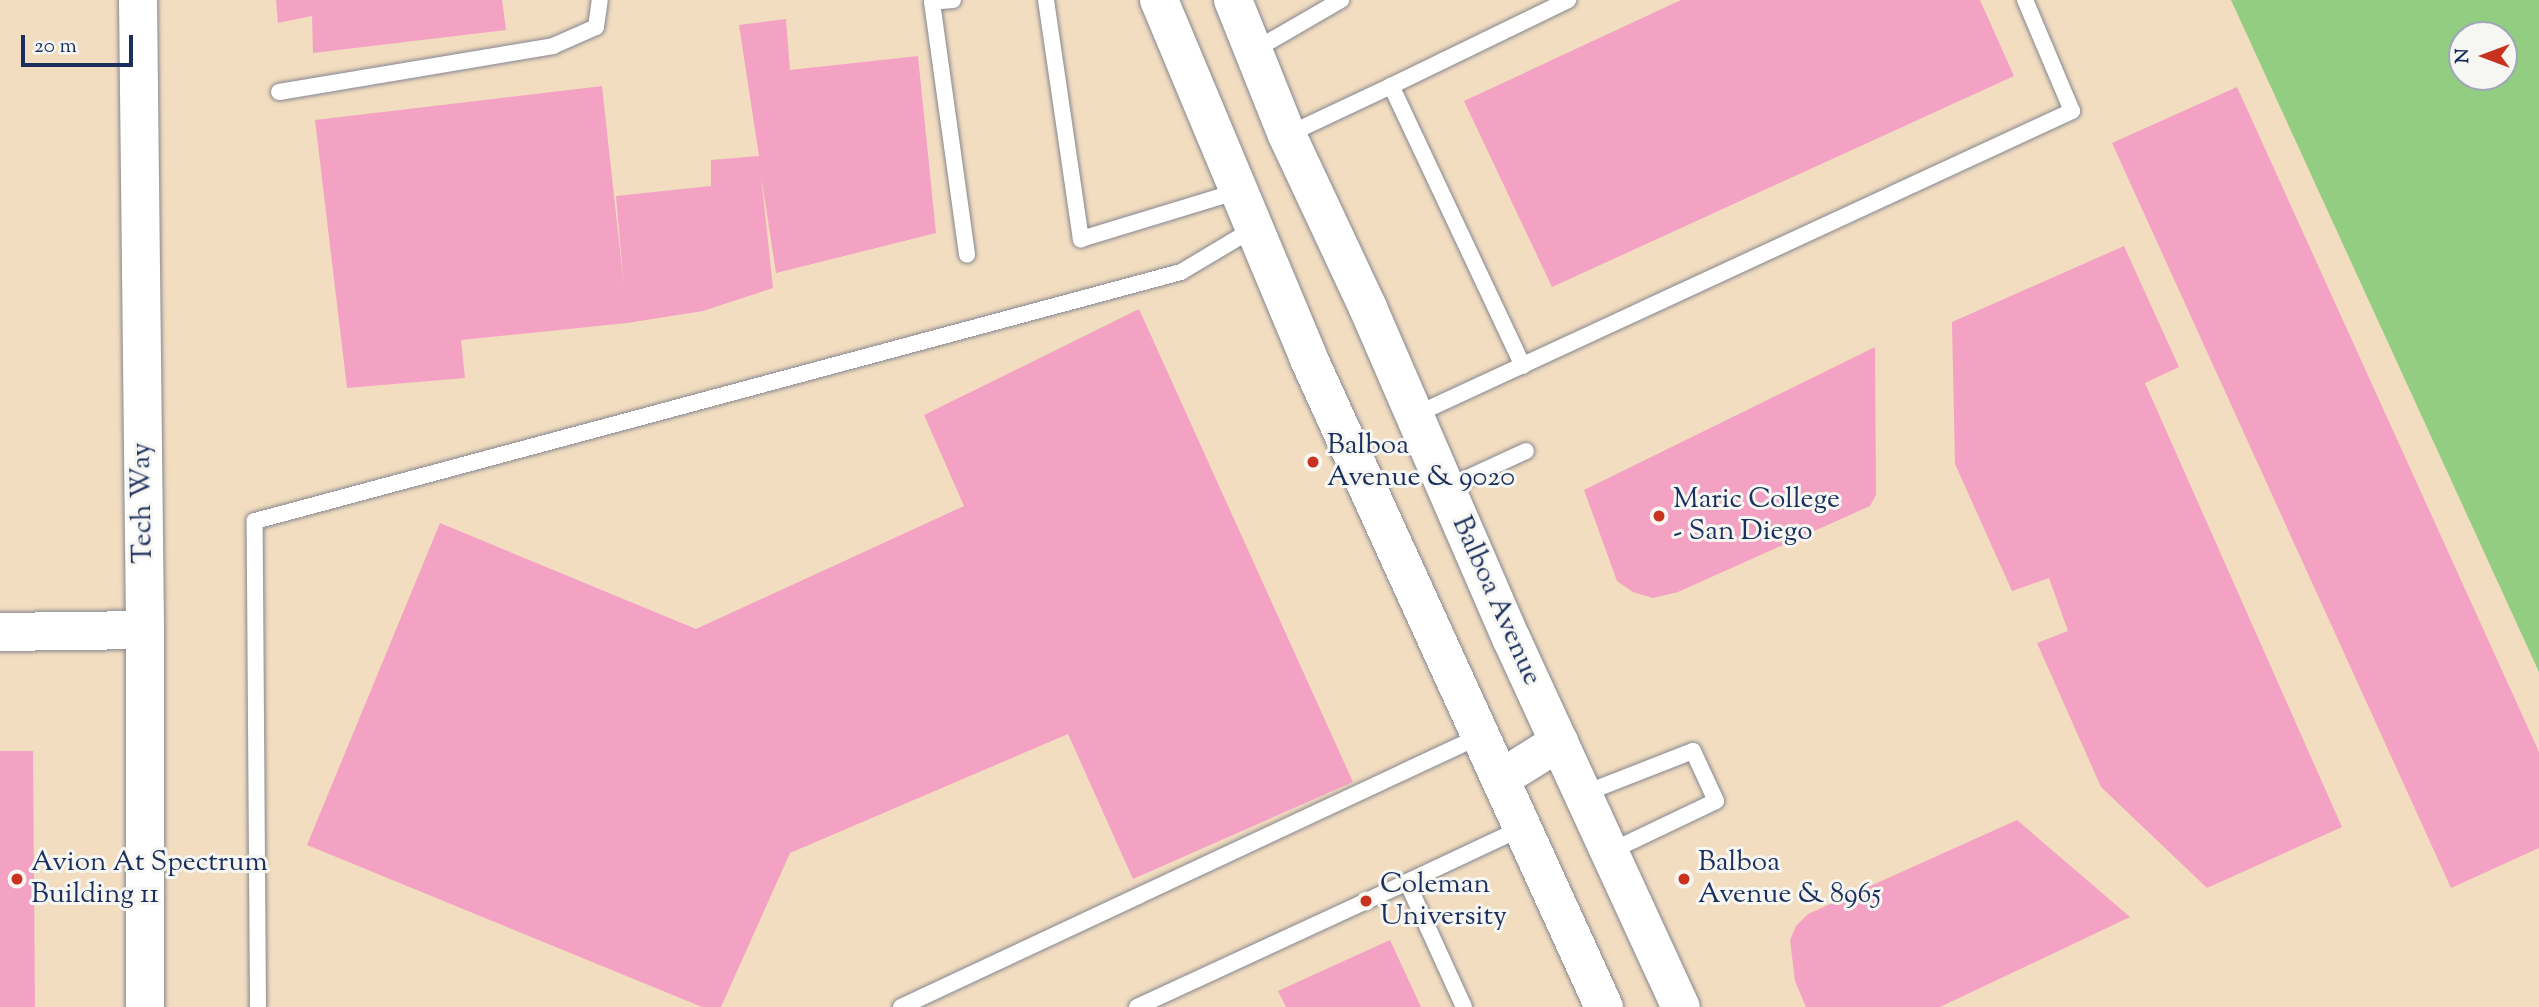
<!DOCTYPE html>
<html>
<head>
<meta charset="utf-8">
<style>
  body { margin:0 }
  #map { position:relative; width:2539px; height:1007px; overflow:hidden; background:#f2ddc0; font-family:"Sorts Mill Goudy",serif }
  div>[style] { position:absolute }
  .green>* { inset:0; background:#93cd81 }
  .building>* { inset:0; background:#f4a2c4 }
  .roads { filter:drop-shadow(0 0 2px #86868f) drop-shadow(0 0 2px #86868f) }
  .service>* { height:16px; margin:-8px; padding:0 8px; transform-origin:8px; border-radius:8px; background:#fff }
  .tertiary>* { height:38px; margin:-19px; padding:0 19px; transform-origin:19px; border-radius:19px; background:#fff }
  .secondary>* { height:38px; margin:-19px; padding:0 19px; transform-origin:19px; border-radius:19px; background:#fff }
  .dots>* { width:19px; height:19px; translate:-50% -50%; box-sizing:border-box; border:4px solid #f6f6f2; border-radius:50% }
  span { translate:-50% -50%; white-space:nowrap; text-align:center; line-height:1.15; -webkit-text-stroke:6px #f6f6f2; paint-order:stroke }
  .poi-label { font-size:28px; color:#1b2f5e }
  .left { translate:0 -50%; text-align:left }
  .street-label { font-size:28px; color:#1b2f5e }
  .north { position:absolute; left:2448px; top:21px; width:70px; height:70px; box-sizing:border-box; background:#f6f6f2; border:2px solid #9ea6b7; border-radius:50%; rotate:270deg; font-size:19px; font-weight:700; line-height:28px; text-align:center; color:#1b2f5e }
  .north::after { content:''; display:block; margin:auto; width:24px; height:32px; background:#c8321e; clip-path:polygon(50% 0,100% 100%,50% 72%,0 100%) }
  .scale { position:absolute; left:21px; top:35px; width:112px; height:32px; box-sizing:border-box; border:4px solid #1b2f5e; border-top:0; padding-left:9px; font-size:21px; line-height:24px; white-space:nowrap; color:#1b2f5e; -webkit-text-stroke:5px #f6f6f2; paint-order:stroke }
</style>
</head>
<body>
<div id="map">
  <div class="green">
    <i style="clip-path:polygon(evenodd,2231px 0,2539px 0,2539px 672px,2231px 0,2462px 35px,2504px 35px,2504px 77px,2462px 77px,2462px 35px)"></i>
  </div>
  <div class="building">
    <i style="clip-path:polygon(276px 0,502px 0,506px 30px,313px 53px,312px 16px,278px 23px)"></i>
    <i style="clip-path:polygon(1681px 0,1980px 0,2014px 76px,1552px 287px,1464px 101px)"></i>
    <i style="clip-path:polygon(786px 19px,790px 70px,918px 56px,936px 233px,776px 273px,761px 175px,773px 288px,703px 311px,627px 323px,461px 340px,465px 378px,347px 388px,315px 120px,602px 86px,624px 287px,616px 196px,711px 186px,711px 160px,759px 156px,739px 25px)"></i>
    <i style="clip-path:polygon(2237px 87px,2539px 752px,2539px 848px,2451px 888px,2112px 143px)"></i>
    <i style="clip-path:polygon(2124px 246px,2179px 367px,2145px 383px,2342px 827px,2207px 888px,2101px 787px,2037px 643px,2068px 631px,2049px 578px,2012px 591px,1955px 464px,1952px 322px)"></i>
    <i style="clip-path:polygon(1139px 309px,1353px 782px,1133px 879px,1068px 734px,790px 853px,721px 1007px,702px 1007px,307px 845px,440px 523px,696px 629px,964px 506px,924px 415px)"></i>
    <i style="clip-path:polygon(1875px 347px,1876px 495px,1870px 506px,1678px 592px,1653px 598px,1633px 592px,1617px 581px,1584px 490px)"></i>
    <i style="clip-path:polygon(0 751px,33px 751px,35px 1007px,0 1007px)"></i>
    <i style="clip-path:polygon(2017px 820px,2130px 917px,1940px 1007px,1806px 1007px,1795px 981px,1790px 940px,1796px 926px,1808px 914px)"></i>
    <i style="clip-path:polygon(1390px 940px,1421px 1007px,1286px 1007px,1278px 991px)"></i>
  </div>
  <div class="roads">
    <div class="service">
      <i style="left:953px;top:0;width:21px;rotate:175deg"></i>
      <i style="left:932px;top:2px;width:255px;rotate:82.1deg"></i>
      <i style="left:1046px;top:0;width:242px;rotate:81.7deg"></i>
      <i style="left:1081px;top:239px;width:165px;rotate:-16.9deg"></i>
      <i style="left:1253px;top:51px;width:102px;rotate:-30.1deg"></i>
      <i style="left:279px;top:92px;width:278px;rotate:-9.5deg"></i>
      <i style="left:553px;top:46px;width:47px;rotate:-23.8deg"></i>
      <i style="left:596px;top:27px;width:27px;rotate:-82deg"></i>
      <i style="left:1287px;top:135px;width:115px;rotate:-25.2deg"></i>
      <i style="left:1523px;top:366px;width:310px;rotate:-115.2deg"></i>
      <i style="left:1391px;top:86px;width:197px;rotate:-25.9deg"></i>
      <i style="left:1415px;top:415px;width:724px;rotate:-24.83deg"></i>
      <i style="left:2072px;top:111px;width:121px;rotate:-112.9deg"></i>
      <i style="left:1446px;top:488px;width:88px;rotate:-24.8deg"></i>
      <i style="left:1583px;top:794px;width:118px;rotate:-21.4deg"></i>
      <i style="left:1693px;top:751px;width:55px;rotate:65.3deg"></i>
      <i style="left:1716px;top:801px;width:119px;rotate:154.5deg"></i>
      <i style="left:1407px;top:882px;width:127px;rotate:-25.2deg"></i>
      <i style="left:258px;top:1007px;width:486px;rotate:-90.4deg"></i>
      <i style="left:255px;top:521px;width:959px;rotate:-15.05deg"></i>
      <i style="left:1181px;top:272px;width:84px;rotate:-30.8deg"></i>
      <i style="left:901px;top:1007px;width:639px;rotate:-25.08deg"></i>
      <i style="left:1137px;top:1007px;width:298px;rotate:-24.8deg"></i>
      <i style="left:1407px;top:882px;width:137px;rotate:65.5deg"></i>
    </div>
    <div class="tertiary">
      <i style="left:138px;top:0;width:630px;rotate:89.36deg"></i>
      <i style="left:145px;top:630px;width:377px;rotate:90deg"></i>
      <i style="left:0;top:632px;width:145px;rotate:-0.8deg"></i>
    </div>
    <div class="secondary">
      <i style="left:1159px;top:0;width:387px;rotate:67.3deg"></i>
      <i style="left:1308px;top:357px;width:714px;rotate:65.52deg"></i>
      <i style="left:1233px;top:0;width:145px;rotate:68.2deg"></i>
      <i style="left:1287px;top:135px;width:191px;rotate:64.9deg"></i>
      <i style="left:1368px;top:308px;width:360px;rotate:66.6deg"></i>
      <i style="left:1511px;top:638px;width:406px;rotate:65.3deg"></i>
      <i style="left:1500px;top:779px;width:70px;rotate:-32.1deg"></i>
    </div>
  </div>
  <div class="dots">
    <i style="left:1313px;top:462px;background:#c8321e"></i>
    <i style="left:1659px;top:516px;background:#c8321e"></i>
    <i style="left:17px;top:879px;background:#c8321e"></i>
    <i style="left:1684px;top:879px;background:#c8321e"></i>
    <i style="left:1366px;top:901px;background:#c8321e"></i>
  </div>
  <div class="poi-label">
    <span class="left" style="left:1327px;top:462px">Balboa<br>Avenue &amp; 9020</span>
    <span class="left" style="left:1673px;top:516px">Maric College<br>- San Diego</span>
    <span class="left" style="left:31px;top:879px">Avion At Spectrum<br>Building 11</span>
    <span class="left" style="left:1698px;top:879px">Balboa<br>Avenue &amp; 8965</span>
    <span class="left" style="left:1380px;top:901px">Coleman<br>University</span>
  </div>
  <div class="street-label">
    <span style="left:143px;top:503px;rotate:-91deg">Tech Way</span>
    <span style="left:1496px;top:601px;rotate:66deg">Balboa Avenue</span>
  </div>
  <div class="north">N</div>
  <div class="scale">20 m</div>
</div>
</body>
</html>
